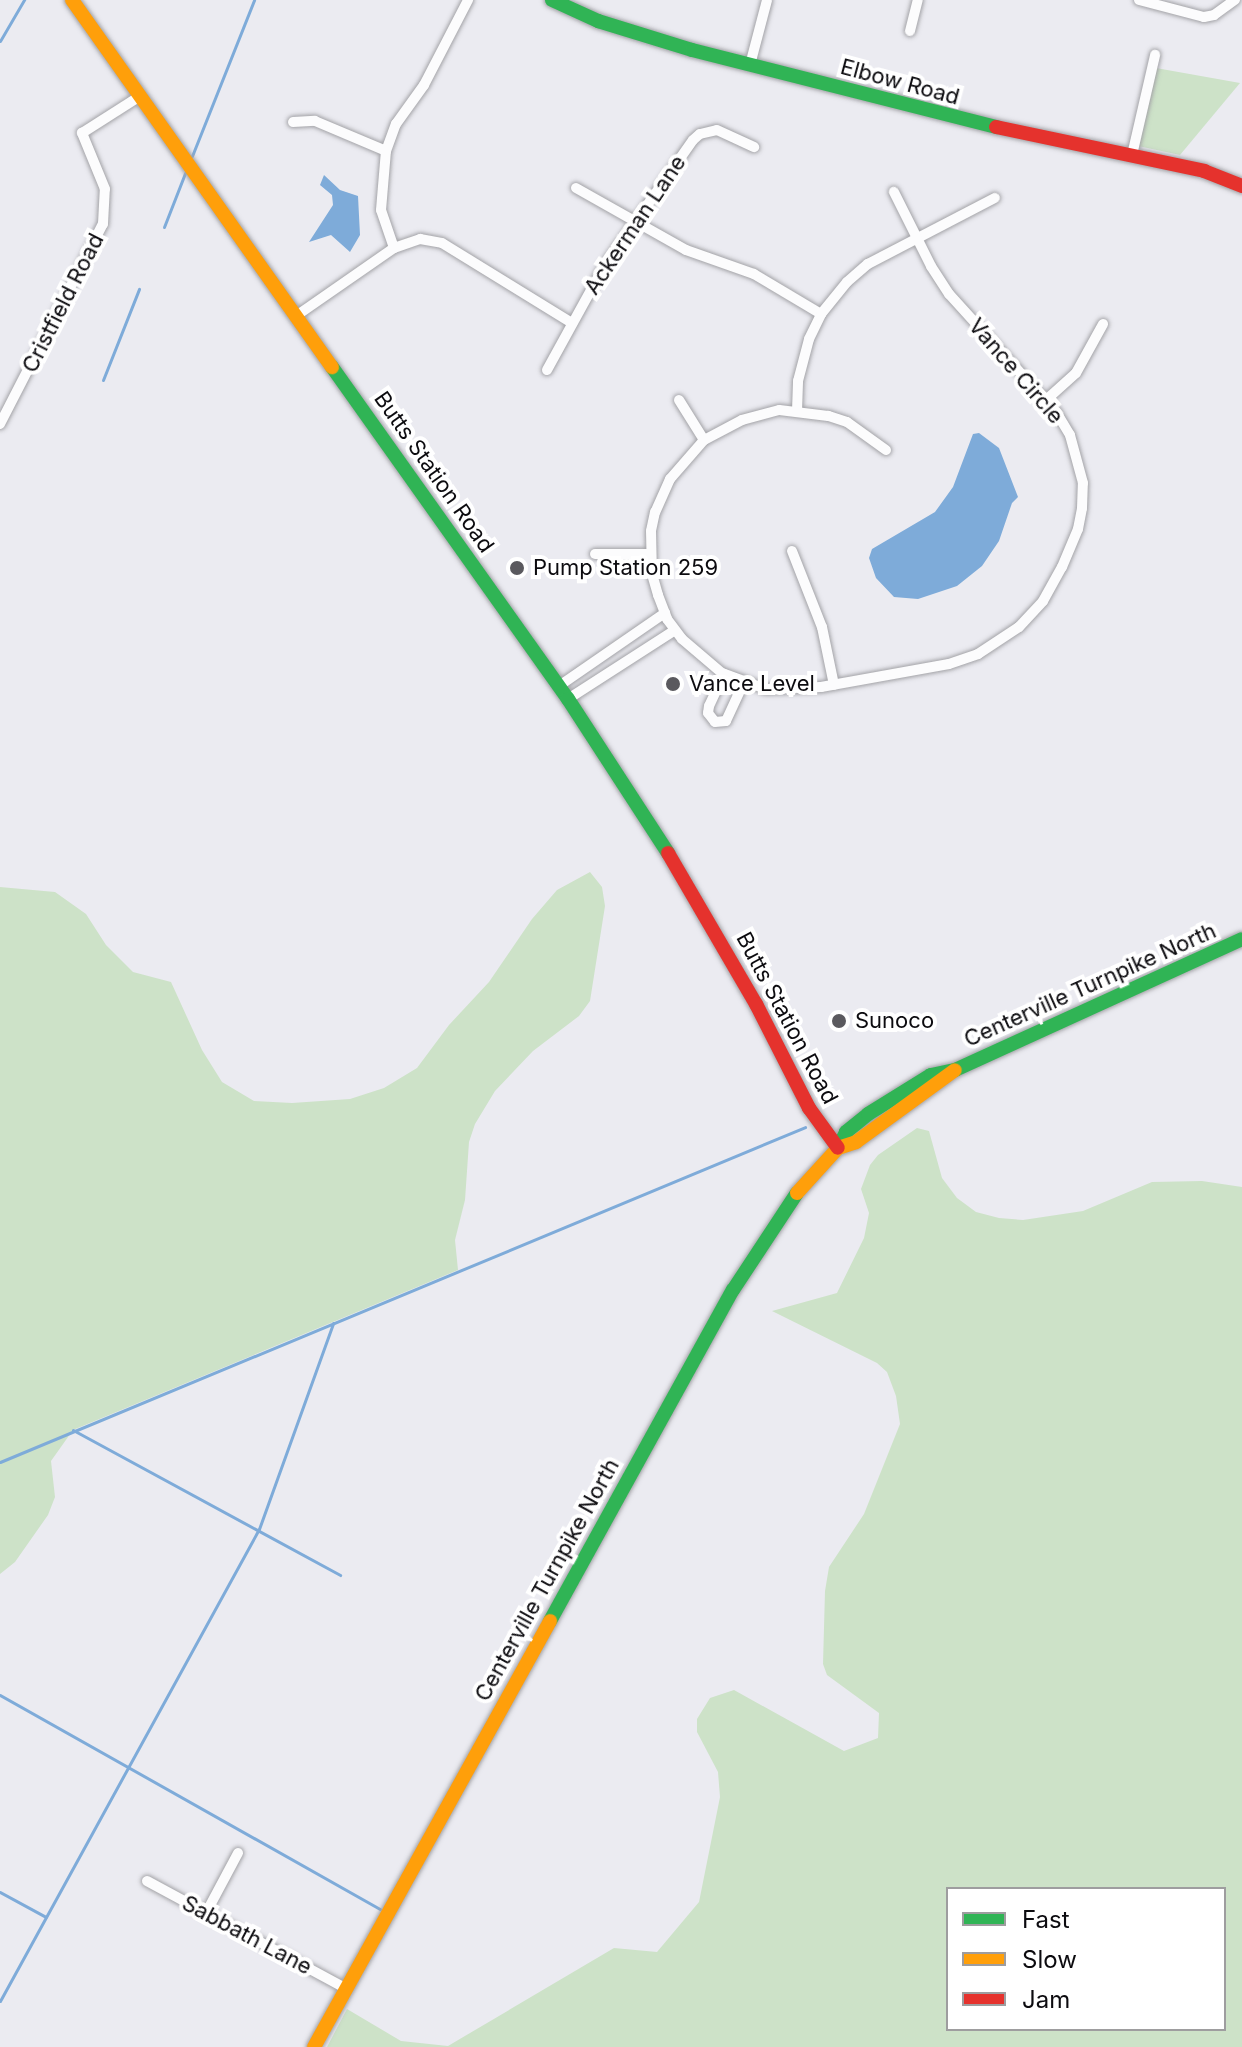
<!DOCTYPE html>
<html>
<head>
<meta charset="utf-8">
<style>
  body { margin:0 }
  #map { position:relative; width:1242px; height:2047px; overflow:hidden; background:#ebebf1; font-family:Inter,sans-serif }
  div>[style] { position:absolute }
  .green>* { inset:0; background:#cde2c8 }
  .water>* { inset:0; background:#7eabd9 }
  .stream>* { height:3px; margin:-1.5px; padding:0 1.5px; transform-origin:1.5px; border-radius:1.5px; background:#7eabd9 }
  .roads { filter:drop-shadow(0 0 2px #a3a3a7) drop-shadow(0 0 2px #a3a3a7) }
  .street>* { height:10px; margin:-5px; padding:0 5px; transform-origin:5px; border-radius:5px; background:#fcfcfd }
  .fast>* { height:14px; margin:-7px; padding:0 7px; transform-origin:7px; border-radius:7px; background:#30b455 }
  .slow>* { height:14px; margin:-7px; padding:0 7px; transform-origin:7px; border-radius:7px; background:#ff9f0a }
  .jam>* { height:14px; margin:-7px; padding:0 7px; transform-origin:7px; border-radius:7px; background:#e5322d }
  .dots>* { width:22px; height:22px; translate:-50% -50%; box-sizing:border-box; border:4px solid #fff; border-radius:50% }
  span { translate:-50% -50%; white-space:nowrap; text-align:center; line-height:1.15; -webkit-text-stroke:8px #fff; paint-order:stroke }
  .street-label { font-size:22px; color:#0c0b0f }
  .poi-label { font-size:22px; color:#0c0b0f }
  .left { translate:0 -50%; text-align:left }
  .legend { position:absolute; left:946px; top:1887px; width:280px; height:144px; box-sizing:border-box; background:#fff; border:2px solid #9e9d9f; margin:0; padding:10px 14px; list-style:none; font-size:24px; color:#0c0b0f }
  .legend li { display:flex; align-items:center; gap:16px; height:40px }
  .legend b { width:40px; border:2px solid #9e9d9f }
</style>
</head>
<body>
<div id="map">
  <div class="green">
    <i style="clip-path:polygon(1156px 68px,1240px 83px,1180px 155px,1138px 146px)"></i>
    <i style="clip-path:polygon(590px 872px,602px 887px,605px 906px,590px 1001px,579px 1016px,533px 1051px,495px 1091px,475px 1124px,469px 1142px,465px 1200px,455px 1240px,458px 1270px,73px 1430px,51px 1461px,55px 1497px,48px 1515px,15px 1562px,0 1574px,0 887px,55px 892px,86px 914px,106px 945px,133px 972px,171px 982px,202px 1050px,222px 1082px,254px 1101px,292px 1103px,350px 1099px,384px 1088px,417px 1068px,449px 1025px,489px 982px,532px 919px,557px 890px)"></i>
    <i style="clip-path:polygon(evenodd,917px 1128px,929px 1131px,942px 1178px,957px 1198px,976px 1212px,999px 1218px,1023px 1220px,1083px 1211px,1152px 1182px,1202px 1181px,1242px 1187px,1242px 2047px,327px 2047px,347px 2009px,401px 2041px,448px 2046px,614px 1948px,657px 1952px,699px 1902px,720px 1797px,718px 1772px,697px 1732px,697px 1719px,710px 1698px,734px 1690px,844px 1751px,878px 1738px,879px 1713px,827px 1675px,823px 1664px,825px 1591px,829px 1567px,864px 1514px,900px 1424px,896px 1396px,887px 1372px,877px 1363px,772px 1311px,837px 1293px,864px 1238px,869px 1213px,861px 1189px,870px 1165px,878px 1155px,917px 1128px,948px 1889px,1224px 1889px,1224px 2029px,948px 2029px,948px 1889px)"></i>
  </div>
  <div class="water">
    <i style="clip-path:polygon(324px 175px,340px 190px,358px 196px,360px 235px,350px 252px,331px 235px,309px 242px,333px 205px,332px 195px,320px 185px)"></i>
    <i style="clip-path:polygon(979px 433px,999px 448px,1018px 497px,1012px 503px,999px 541px,982px 566px,957px 586px,918px 599px,894px 597px,876px 578px,869px 558px,872px 549px,935px 512px,953px 487px,973px 434px)"></i>
  </div>
  <div class="stream">
    <i style="left:0;top:41px;width:48px;rotate:-59.7deg"></i>
    <i style="left:192px;top:156px;width:168px;rotate:-68.3deg"></i>
    <i style="left:164px;top:227px;width:58px;rotate:-68.7deg"></i>
    <i style="left:103px;top:380px;width:98px;rotate:-68.4deg"></i>
    <i style="left:73px;top:1430px;width:304px;rotate:28.5deg"></i>
    <i style="left:0;top:1462px;width:872px;rotate:-22.59deg"></i>
    <i style="left:0;top:1695px;width:436px;rotate:29.4deg"></i>
    <i style="left:0;top:1892px;width:52px;rotate:28.5deg"></i>
    <i style="left:0;top:2001px;width:538px;rotate:-61.25deg"></i>
    <i style="left:259px;top:1529px;width:219px;rotate:-70.2deg"></i>
  </div>
  <div class="roads">
    <div class="street">
      <i style="left:1139px;top:0;width:67px;rotate:14.7deg"></i>
      <i style="left:1204px;top:17px;width:10px;rotate:-11deg"></i>
      <i style="left:1214px;top:15px;width:26px;rotate:-36deg"></i>
      <i style="left:910px;top:31px;width:32px;rotate:-76deg"></i>
      <i style="left:750px;top:65px;width:67px;rotate:-75.3deg"></i>
      <i style="left:293px;top:122px;width:22px;rotate:-3deg"></i>
      <i style="left:315px;top:121px;width:77px;rotate:22.9deg"></i>
      <i style="left:1132px;top:155px;width:103px;rotate:-77deg"></i>
      <i style="left:576px;top:188px;width:126px;rotate:29.4deg"></i>
      <i style="left:686px;top:250px;width:72px;rotate:19.4deg"></i>
      <i style="left:754px;top:274px;width:78px;rotate:30.8deg"></i>
      <i style="left:394px;top:248px;width:40px;rotate:-108.9deg"></i>
      <i style="left:381px;top:210px;width:59px;rotate:-85.2deg"></i>
      <i style="left:386px;top:151px;width:29px;rotate:-70deg"></i>
      <i style="left:396px;top:124px;width:48px;rotate:-54.3deg"></i>
      <i style="left:424px;top:85px;width:96px;rotate:-62.6deg"></i>
      <i style="left:296px;top:316px;width:119px;rotate:-34.8deg"></i>
      <i style="left:394px;top:248px;width:28px;rotate:-19deg"></i>
      <i style="left:420px;top:239px;width:22px;rotate:10deg"></i>
      <i style="left:442px;top:243px;width:153px;rotate:31.6deg"></i>
      <i style="left:547px;top:370px;width:116px;rotate:-61.2deg"></i>
      <i style="left:603px;top:268px;width:156px;rotate:-54.9deg"></i>
      <i style="left:693px;top:140px;width:9px;rotate:-41deg"></i>
      <i style="left:700px;top:134px;width:17px;rotate:-13deg"></i>
      <i style="left:717px;top:130px;width:41px;rotate:24.7deg"></i>
      <i style="left:679px;top:400px;width:47px;rotate:58deg"></i>
      <i style="left:1046px;top:400px;width:40px;rotate:-42deg"></i>
      <i style="left:1076px;top:373px;width:56px;rotate:-61.1deg"></i>
      <i style="left:797px;top:411px;width:30px;rotate:-88deg"></i>
      <i style="left:798px;top:381px;width:43px;rotate:-75.3deg"></i>
      <i style="left:809px;top:339px;width:28px;rotate:-64deg"></i>
      <i style="left:821px;top:314px;width:41px;rotate:-50.9deg"></i>
      <i style="left:847px;top:282px;width:28px;rotate:-41deg"></i>
      <i style="left:868px;top:264px;width:143px;rotate:-27.5deg"></i>
      <i style="left:0;top:424px;width:225px;rotate:-62.8deg"></i>
      <i style="left:103px;top:224px;width:35px;rotate:-87deg"></i>
      <i style="left:105px;top:189px;width:61px;rotate:-112.3deg"></i>
      <i style="left:82px;top:133px;width:69px;rotate:-32.5deg"></i>
      <i style="left:886px;top:450px;width:48px;rotate:-144.3deg"></i>
      <i style="left:847px;top:422px;width:20px;rotate:-162deg"></i>
      <i style="left:828px;top:416px;width:49px;rotate:-173deg"></i>
      <i style="left:779px;top:410px;width:38px;rotate:165deg"></i>
      <i style="left:742px;top:420px;width:43px;rotate:152.2deg"></i>
      <i style="left:704px;top:440px;width:52px;rotate:131.1deg"></i>
      <i style="left:670px;top:479px;width:36px;rotate:114deg"></i>
      <i style="left:655px;top:512px;width:19px;rotate:102deg"></i>
      <i style="left:651px;top:531px;width:43px;rotate:88.7deg"></i>
      <i style="left:652px;top:574px;width:22px;rotate:74deg"></i>
      <i style="left:658px;top:595px;width:26px;rotate:69deg"></i>
      <i style="left:667px;top:619px;width:25px;rotate:53deg"></i>
      <i style="left:682px;top:639px;width:52px;rotate:40.4deg"></i>
      <i style="left:722px;top:673px;width:47px;rotate:20deg"></i>
      <i style="left:766px;top:689px;width:55px;rotate:-2.1deg"></i>
      <i style="left:821px;top:687px;width:130px;rotate:-10.2deg"></i>
      <i style="left:949px;top:664px;width:31px;rotate:-19deg"></i>
      <i style="left:978px;top:654px;width:49px;rotate:-33.4deg"></i>
      <i style="left:1019px;top:627px;width:35px;rotate:-47deg"></i>
      <i style="left:1043px;top:601px;width:39px;rotate:-61deg"></i>
      <i style="left:1062px;top:567px;width:41px;rotate:-67.2deg"></i>
      <i style="left:1078px;top:529px;width:21px;rotate:-79deg"></i>
      <i style="left:1082px;top:508px;width:25px;rotate:-88deg"></i>
      <i style="left:1083px;top:483px;width:50px;rotate:-105.2deg"></i>
      <i style="left:1070px;top:435px;width:27px;rotate:-121deg"></i>
      <i style="left:1056px;top:412px;width:159px;rotate:-132.2deg"></i>
      <i style="left:949px;top:294px;width:33px;rotate:-123deg"></i>
      <i style="left:931px;top:266px;width:83px;rotate:-116.6deg"></i>
      <i style="left:792px;top:551px;width:82px;rotate:68.5deg"></i>
      <i style="left:822px;top:627px;width:59px;rotate:78.3deg"></i>
      <i style="left:595px;top:554px;width:55px"></i>
      <i style="left:724px;top:674px;width:35px;rotate:115deg"></i>
      <i style="left:709px;top:706px;width:7px;rotate:98deg"></i>
      <i style="left:708px;top:713px;width:11px;rotate:52deg"></i>
      <i style="left:715px;top:722px;width:11px;rotate:-5deg"></i>
      <i style="left:726px;top:721px;width:43px;rotate:-65.2deg"></i>
      <i style="left:559px;top:686px;width:129px;rotate:-34.6deg"></i>
      <i style="left:568px;top:699px;width:127px;rotate:-32.8deg"></i>
      <i style="left:147px;top:1881px;width:227px;rotate:28.4deg"></i>
      <i style="left:206px;top:1913px;width:68px;rotate:-61.9deg"></i>
    </div>
    <div class="fast">
      <i style="left:552px;top:0;width:51px;rotate:24.5deg"></i>
      <i style="left:598px;top:21px;width:98px;rotate:17.1deg"></i>
      <i style="left:692px;top:50px;width:314px;rotate:14.2deg"></i>
      <i style="left:332px;top:367px;width:407px;rotate:54.6deg"></i>
      <i style="left:568px;top:699px;width:184px;rotate:57deg"></i>
      <i style="left:838px;top:1148px;width:18px;rotate:-63deg"></i>
      <i style="left:846px;top:1132px;width:28px;rotate:-39deg"></i>
      <i style="left:868px;top:1114px;width:74px;rotate:-31.8deg"></i>
      <i style="left:931px;top:1075px;width:25px;rotate:-12deg"></i>
      <i style="left:955px;top:1070px;width:315px;rotate:-24.5deg"></i>
      <i style="left:550px;top:1621px;width:378px;rotate:-61.1deg"></i>
      <i style="left:733px;top:1290px;width:116px;rotate:-56.6deg"></i>
    </div>
    <div class="slow">
      <i style="left:72px;top:0;width:450px;rotate:54.7deg"></i>
      <i style="left:797px;top:1193px;width:61px;rotate:-47.7deg"></i>
      <i style="left:838px;top:1148px;width:19px;rotate:-18deg"></i>
      <i style="left:856px;top:1142px;width:122px;rotate:-36deg"></i>
      <i style="left:314px;top:2047px;width:487px;rotate:-61deg"></i>
    </div>
    <div class="jam">
      <i style="left:996px;top:127px;width:213px;rotate:11.9deg"></i>
      <i style="left:1204px;top:171px;width:41px;rotate:21.5deg"></i>
      <i style="left:668px;top:853px;width:175px;rotate:59.8deg"></i>
      <i style="left:756px;top:1004px;width:117px;rotate:63deg"></i>
      <i style="left:809px;top:1108px;width:49px;rotate:54.1deg"></i>
    </div>
  </div>
  <div class="dots">
    <i style="left:517px;top:568px;background:#5a595e"></i>
    <i style="left:673px;top:684px;background:#5a595e"></i>
    <i style="left:839px;top:1021px;background:#5a595e"></i>
  </div>
  <div class="street-label">
    <span style="left:900px;top:82px;rotate:15deg">Elbow Road</span>
    <span style="left:635px;top:225px;rotate:-56deg">Ackerman Lane</span>
    <span style="left:63px;top:303px;rotate:-63deg">Cristfield Road</span>
    <span style="left:1016px;top:371px;rotate:49deg">Vance Circle</span>
    <span style="left:434px;top:472px;rotate:55deg">Butts Station Road</span>
    <span style="left:1090px;top:985px;rotate:-24deg">Centerville Turnpike North</span>
    <span style="left:787px;top:1018px;rotate:62deg">Butts Station Road</span>
    <span style="left:547px;top:1580px;rotate:-61deg">Centerville Turnpike North</span>
    <span style="left:247px;top:1935px;rotate:28deg">Sabbath Lane</span>
  </div>
  <div class="poi-label">
    <span class="left" style="left:533px;top:568px">Pump Station 259</span>
    <span class="left" style="left:689px;top:684px">Vance Level</span>
    <span class="left" style="left:855px;top:1021px">Sunoco</span>
  </div>
  <ul class="legend">
  <li><b style="height:10px;background:#30b455"></b>Fast</li>
  <li><b style="height:10px;background:#ff9f0a"></b>Slow</li>
  <li><b style="height:10px;background:#e5322d"></b>Jam</li>
  </ul>
</div>
</body>
</html>
